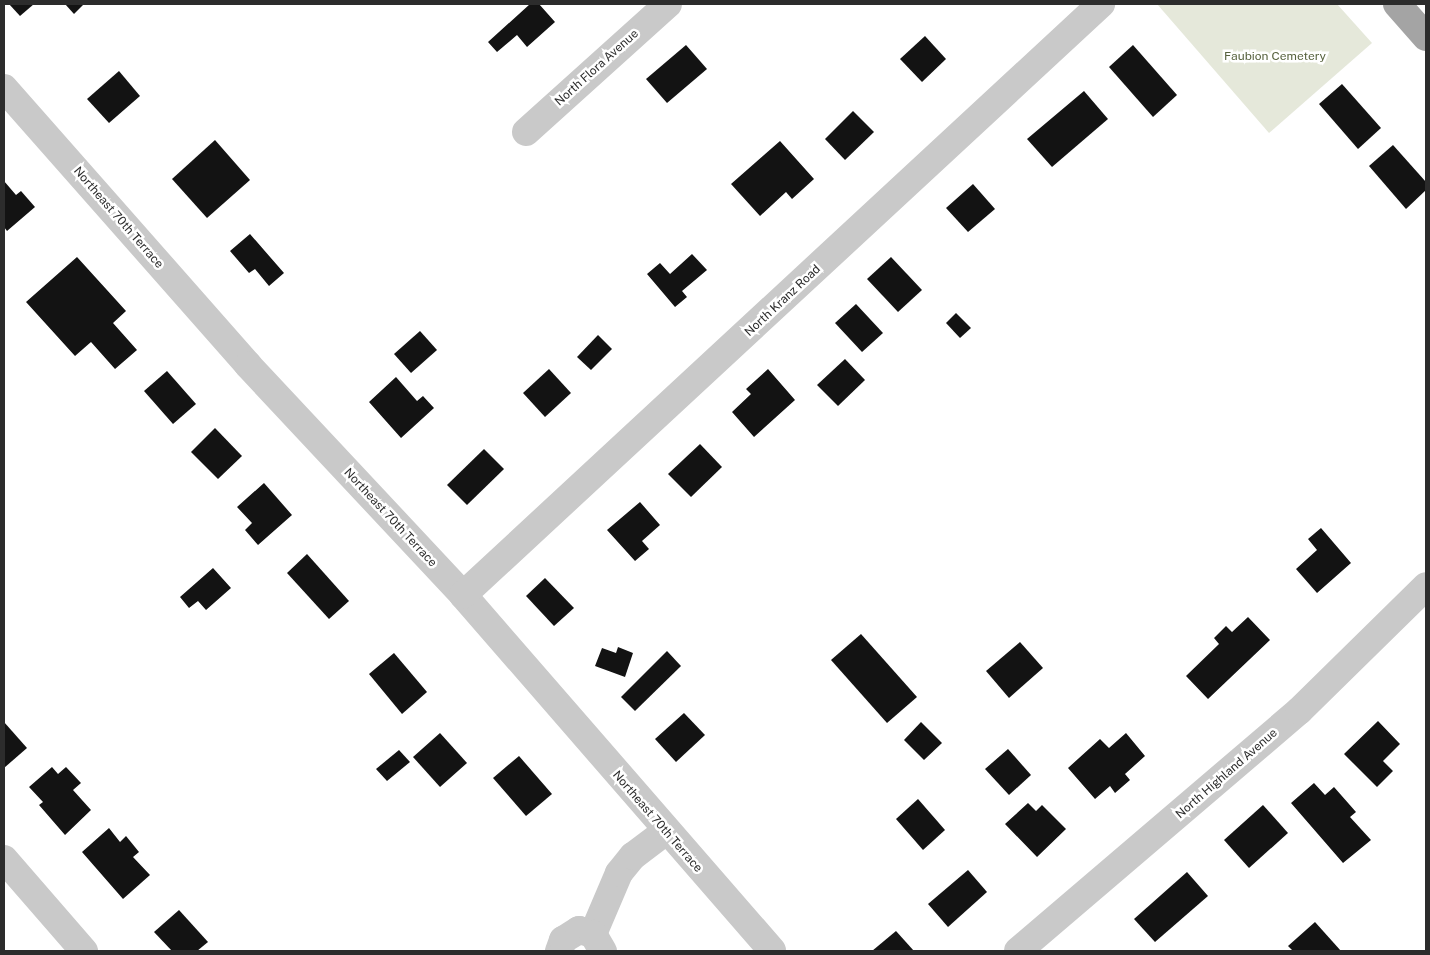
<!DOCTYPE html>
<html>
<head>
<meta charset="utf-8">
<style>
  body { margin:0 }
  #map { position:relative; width:1430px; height:955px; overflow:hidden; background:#fff; font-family:"Public Sans",sans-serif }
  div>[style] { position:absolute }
  .green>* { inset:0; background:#e5e8da }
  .building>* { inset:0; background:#131313 }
  .minor>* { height:28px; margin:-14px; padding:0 14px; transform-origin:14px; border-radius:14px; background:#c9c9c9 }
  .major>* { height:28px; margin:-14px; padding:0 14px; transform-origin:14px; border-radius:14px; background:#a4a4a4 }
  span { translate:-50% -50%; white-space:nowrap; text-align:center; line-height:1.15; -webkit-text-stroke:5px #fff; paint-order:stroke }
  .park-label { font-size:12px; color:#57623e }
  .street-label { font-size:12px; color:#2c2c2c }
  .frame { position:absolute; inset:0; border:5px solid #2c2c2c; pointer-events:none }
</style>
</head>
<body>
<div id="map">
  <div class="green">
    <i style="clip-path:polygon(1157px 4px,1337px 4px,1372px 43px,1269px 133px)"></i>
  </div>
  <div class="building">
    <i style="clip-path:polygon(9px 4px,34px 4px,20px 16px)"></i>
    <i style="clip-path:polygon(65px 4px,84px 4px,74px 14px)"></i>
    <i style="clip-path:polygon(530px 4px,539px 4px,555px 22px,527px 47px,517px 35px,497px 52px,488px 42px)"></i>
    <i style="clip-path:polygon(925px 36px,946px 59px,922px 82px,900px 59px)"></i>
    <i style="clip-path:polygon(686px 45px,707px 69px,667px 103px,646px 79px)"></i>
    <i style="clip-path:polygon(1133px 45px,1177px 95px,1153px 117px,1109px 67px)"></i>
    <i style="clip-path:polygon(119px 71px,140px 96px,109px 123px,87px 99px)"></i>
    <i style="clip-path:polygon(1342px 84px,1381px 128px,1358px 149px,1319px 104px)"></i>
    <i style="clip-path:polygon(1084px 91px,1108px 119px,1052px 167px,1027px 139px)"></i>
    <i style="clip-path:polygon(853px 111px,874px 132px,845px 160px,825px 139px)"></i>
    <i style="clip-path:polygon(215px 140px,250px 180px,207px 218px,172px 179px)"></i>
    <i style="clip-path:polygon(780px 141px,814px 179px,792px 199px,786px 192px,760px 216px,731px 184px)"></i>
    <i style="clip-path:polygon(1393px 145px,1426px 182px,1426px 190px,1406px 209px,1369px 166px)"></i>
    <i style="clip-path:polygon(4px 181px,16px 195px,21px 191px,35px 207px,7px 231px,4px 227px)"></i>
    <i style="clip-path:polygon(973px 184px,995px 209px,968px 232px,946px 208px)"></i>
    <i style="clip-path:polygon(250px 234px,284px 273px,269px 286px,255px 269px,249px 273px,230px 251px)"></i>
    <i style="clip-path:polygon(692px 254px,707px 270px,682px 291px,687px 297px,675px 307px,647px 274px,660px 263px,670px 274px)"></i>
    <i style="clip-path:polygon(77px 257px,126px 311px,113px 323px,137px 350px,115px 369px,91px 342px,75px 356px,26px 302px)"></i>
    <i style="clip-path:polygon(891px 257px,922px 290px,898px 312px,867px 279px)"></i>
    <i style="clip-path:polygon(856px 304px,883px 333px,862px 352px,835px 323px)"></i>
    <i style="clip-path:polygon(956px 313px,971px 328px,960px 338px,946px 323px)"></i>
    <i style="clip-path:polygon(420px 331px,437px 350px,411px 373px,394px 354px)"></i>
    <i style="clip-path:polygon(598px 335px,612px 349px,591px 370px,577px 357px)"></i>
    <i style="clip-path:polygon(845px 359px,865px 380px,838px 406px,817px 385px)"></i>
    <i style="clip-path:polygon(549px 369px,571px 393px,545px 417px,523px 393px)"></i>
    <i style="clip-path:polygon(768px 369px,795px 400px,754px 437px,732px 412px,751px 394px,746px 389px)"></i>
    <i style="clip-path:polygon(167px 371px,196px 404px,173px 424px,144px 391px)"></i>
    <i style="clip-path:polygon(396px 377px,417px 401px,423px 396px,434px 408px,401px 438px,369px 402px)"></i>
    <i style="clip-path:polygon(215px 428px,242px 456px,218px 479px,191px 452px)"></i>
    <i style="clip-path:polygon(700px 444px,722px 467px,691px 497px,668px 474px)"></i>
    <i style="clip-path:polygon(484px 449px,504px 469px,467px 505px,447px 485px)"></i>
    <i style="clip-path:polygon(264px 483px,292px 515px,258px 545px,245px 530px,252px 523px,237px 507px)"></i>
    <i style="clip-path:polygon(640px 502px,660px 525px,642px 541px,649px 549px,635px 561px,607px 530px)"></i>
    <i style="clip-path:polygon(1321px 528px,1351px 563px,1317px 593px,1296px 569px,1317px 550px,1308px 539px)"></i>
    <i style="clip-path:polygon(307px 554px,349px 601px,329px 619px,287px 573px)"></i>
    <i style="clip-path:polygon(213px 568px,231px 588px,206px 610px,198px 601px,189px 608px,180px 597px)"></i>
    <i style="clip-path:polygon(545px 578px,574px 608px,554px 626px,526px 596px)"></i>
    <i style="clip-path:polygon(1248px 617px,1270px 640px,1208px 699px,1186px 676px,1219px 644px,1214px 638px,1226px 626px,1232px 632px)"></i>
    <i style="clip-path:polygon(861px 634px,917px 697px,887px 723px,831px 660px)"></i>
    <i style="clip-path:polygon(1020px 642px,1043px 668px,1009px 698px,986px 671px)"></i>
    <i style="clip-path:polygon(618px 647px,633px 653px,625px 677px,595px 666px,602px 648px,616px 653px)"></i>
    <i style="clip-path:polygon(667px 651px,681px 666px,635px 711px,621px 697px)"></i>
    <i style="clip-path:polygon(394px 653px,427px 692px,402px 714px,369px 674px)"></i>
    <i style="clip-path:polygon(684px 713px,705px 735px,676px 762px,655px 739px)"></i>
    <i style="clip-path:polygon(1378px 721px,1400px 744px,1383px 761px,1393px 771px,1377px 787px,1344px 754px)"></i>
    <i style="clip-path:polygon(4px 722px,27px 748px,4px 768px)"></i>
    <i style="clip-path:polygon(921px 722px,942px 743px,924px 760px,904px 740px)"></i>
    <i style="clip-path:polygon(440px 733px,467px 763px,440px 787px,413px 757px)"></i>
    <i style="clip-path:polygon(1126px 733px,1145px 756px,1125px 774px,1130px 780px,1115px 793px,1110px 786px,1095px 799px,1068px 768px,1100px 739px,1109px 748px)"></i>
    <i style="clip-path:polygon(1008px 749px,1031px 775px,1009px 795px,985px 769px)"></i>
    <i style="clip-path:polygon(399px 750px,410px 762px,387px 781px,376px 769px)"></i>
    <i style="clip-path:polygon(519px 756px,552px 794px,526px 816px,493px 778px)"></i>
    <i style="clip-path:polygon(52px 767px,58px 774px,66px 767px,81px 783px,73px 790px,91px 810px,65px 835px,39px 805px,43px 802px,29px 787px)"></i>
    <i style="clip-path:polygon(1314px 783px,1325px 795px,1334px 787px,1356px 812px,1350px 817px,1371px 840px,1343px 863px,1291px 803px)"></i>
    <i style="clip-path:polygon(918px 799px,945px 830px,923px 850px,896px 819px)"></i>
    <i style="clip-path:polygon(1028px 803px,1036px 811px,1042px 805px,1066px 829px,1037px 857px,1005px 824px)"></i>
    <i style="clip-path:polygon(1263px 805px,1288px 833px,1249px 868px,1224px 840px)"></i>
    <i style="clip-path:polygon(109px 828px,120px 842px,126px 836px,139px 852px,133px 857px,150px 875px,123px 899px,82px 852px)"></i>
    <i style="clip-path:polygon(968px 870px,987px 892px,948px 927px,928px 904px)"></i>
    <i style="clip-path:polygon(1187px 872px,1208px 896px,1155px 942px,1134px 919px)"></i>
    <i style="clip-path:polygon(179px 910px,208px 942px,197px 951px,172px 951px,154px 932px)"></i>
    <i style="clip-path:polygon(1315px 922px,1341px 951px,1293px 951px,1288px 946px)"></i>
    <i style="clip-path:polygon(896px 931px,914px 951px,872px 951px)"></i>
  </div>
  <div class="minor">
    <i style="left:4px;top:88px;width:369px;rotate:48.6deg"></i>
    <i style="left:248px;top:365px;width:315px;rotate:46.9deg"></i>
    <i style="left:463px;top:595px;width:471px;rotate:49deg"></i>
    <i style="left:526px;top:132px;width:191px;rotate:-42deg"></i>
    <i style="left:463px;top:595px;width:870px;rotate:-42.81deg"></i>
    <i style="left:4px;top:859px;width:122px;rotate:49deg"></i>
    <i style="left:593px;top:934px;width:66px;rotate:-66.9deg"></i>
    <i style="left:619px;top:873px;width:22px;rotate:-51deg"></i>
    <i style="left:633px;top:856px;width:40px;rotate:-37deg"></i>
    <i style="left:559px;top:951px;width:12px;rotate:-70deg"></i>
    <i style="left:563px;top:940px;width:19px;rotate:-32deg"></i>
    <i style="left:579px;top:930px;width:15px;rotate:16deg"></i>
    <i style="left:593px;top:934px;width:20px;rotate:60deg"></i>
    <i style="left:1018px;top:951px;width:370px;rotate:-40.5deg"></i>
    <i style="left:1299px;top:711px;width:178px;rotate:-44.5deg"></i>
  </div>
  <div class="major">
    <i style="left:1397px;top:4px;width:44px;rotate:48.7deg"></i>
  </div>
  <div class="park-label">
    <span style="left:1275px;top:57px">Faubion Cemetery</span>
  </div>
  <div class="street-label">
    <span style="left:597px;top:68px;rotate:-42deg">North Flora Avenue</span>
    <span style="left:118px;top:218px;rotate:49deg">Northeast 70th Terrace</span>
    <span style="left:783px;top:301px;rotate:-43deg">North Kranz Road</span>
    <span style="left:390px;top:518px;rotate:47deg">Northeast 70th Terrace</span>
    <span style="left:1227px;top:774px;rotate:-41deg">North Highland Avenue</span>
    <span style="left:657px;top:822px;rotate:49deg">Northeast 70th Terrace</span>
  </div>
  <div class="frame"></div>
</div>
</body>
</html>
